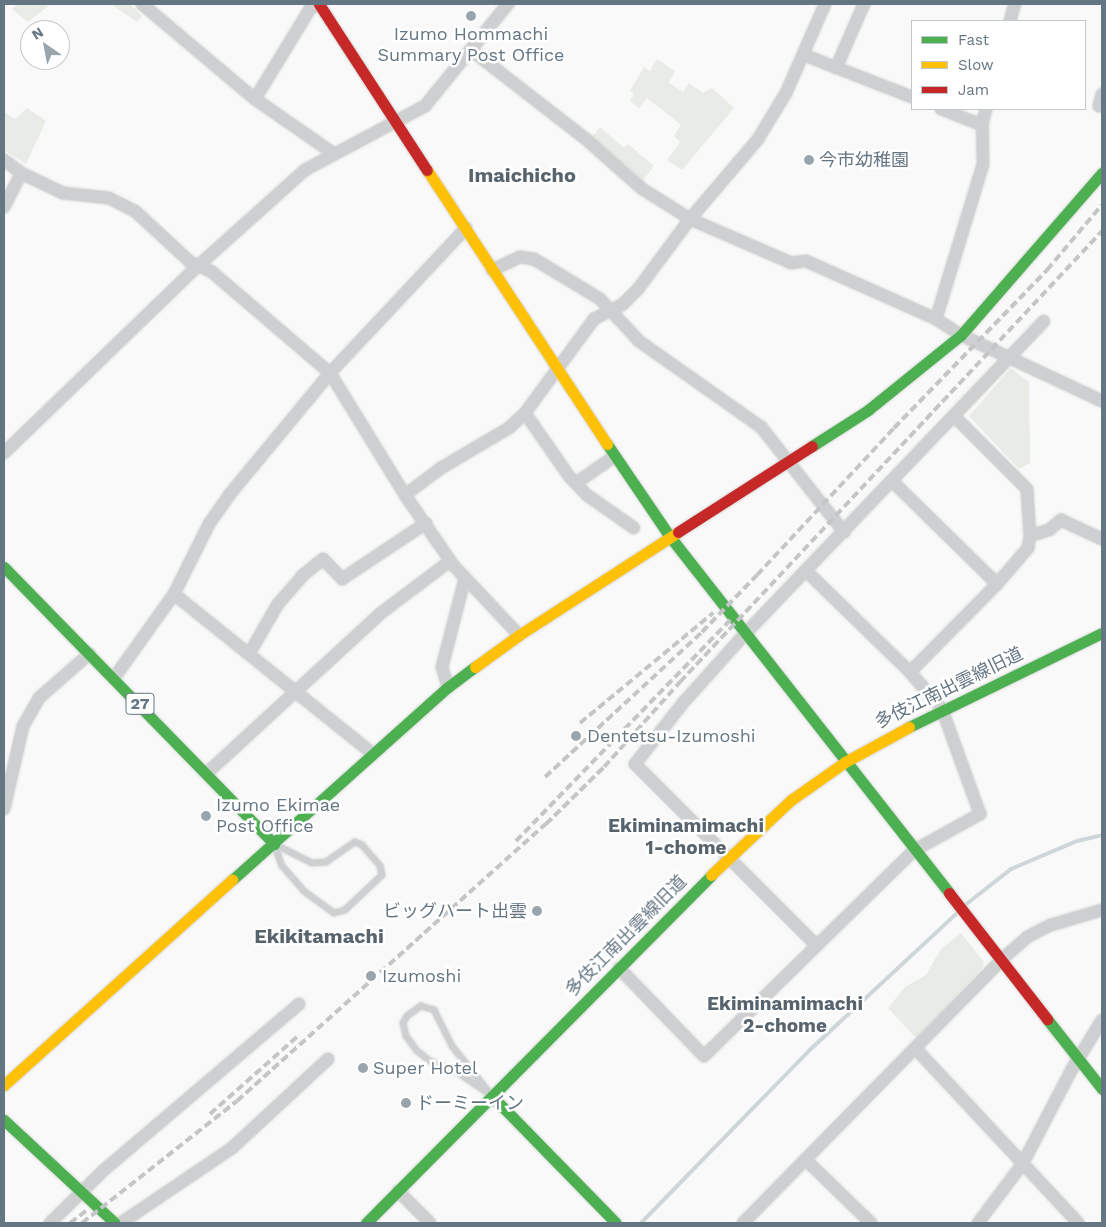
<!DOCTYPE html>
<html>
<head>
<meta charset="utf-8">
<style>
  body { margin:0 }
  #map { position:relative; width:1106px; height:1227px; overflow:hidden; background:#f9f9f9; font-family:"Work Sans","Noto Sans JP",sans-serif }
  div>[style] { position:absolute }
  .green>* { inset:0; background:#e8ebe6 }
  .stream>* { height:4px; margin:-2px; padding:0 2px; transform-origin:2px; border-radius:2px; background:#ced6d9 }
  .roads { filter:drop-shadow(0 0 1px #d5d6d7) drop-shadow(0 0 1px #d5d6d7) }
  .lane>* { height:6px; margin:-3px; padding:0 3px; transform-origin:3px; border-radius:3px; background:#cecfd0 }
  .street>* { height:12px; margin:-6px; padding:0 6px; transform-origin:6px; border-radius:6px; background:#cecfd0 }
  .fast>* { height:11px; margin:-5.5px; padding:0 5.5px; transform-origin:5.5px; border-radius:5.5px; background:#4caf50 }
  .slow>* { height:11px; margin:-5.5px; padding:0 5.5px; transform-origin:5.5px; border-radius:5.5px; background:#ffc107 }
  .jam>* { height:11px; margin:-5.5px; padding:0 5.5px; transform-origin:5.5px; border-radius:5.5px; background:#c62828 }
  .rail>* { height:4px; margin-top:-2px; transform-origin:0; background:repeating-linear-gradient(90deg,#c3c5c6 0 8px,transparent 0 12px) }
  .dots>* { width:14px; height:14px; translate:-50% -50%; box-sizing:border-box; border:2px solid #fff; border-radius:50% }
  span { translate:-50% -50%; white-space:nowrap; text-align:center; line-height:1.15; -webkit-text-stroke:5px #fff; paint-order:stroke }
  .shield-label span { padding:1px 4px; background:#fff; border:1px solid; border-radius:4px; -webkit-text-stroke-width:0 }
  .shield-label { font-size:16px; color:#657683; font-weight:700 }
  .poi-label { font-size:18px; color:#657683 }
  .left { translate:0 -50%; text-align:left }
  .right { translate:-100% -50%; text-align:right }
  .street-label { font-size:18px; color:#657683 }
  .neighbourhood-label { font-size:19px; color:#57646e; font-weight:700 }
  .quarter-label { font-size:20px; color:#57646e; font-weight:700 }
  .frame { position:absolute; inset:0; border:5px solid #657683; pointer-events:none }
  .legend { position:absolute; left:911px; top:20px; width:175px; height:90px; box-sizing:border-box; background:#fff; border:1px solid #c1c8cd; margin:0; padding:6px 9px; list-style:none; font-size:15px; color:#657683 }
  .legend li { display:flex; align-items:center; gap:10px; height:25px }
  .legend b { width:25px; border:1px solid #c1c8cd }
  .north { position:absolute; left:20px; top:20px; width:50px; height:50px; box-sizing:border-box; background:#fff; border:1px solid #c1c8cd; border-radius:50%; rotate:327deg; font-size:14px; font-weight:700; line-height:20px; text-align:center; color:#657683 }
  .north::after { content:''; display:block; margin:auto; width:18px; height:22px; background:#99a4ac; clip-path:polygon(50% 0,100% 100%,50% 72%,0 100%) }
</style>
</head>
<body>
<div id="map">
  <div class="green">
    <i style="clip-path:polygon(19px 4px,51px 4px,28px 22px,12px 9px)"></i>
    <i style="clip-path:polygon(111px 4px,130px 4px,142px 16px,137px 22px)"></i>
    <i style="clip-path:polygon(657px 59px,675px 71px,669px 83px,683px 92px,689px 83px,703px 93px,712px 88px,734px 108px,682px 170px,667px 160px,680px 142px,674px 136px,681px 125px,647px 98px,639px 108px,630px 101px,634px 94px,630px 91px,644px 67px,650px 71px)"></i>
    <i style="clip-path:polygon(27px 108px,46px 121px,26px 164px,4px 150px,4px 112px,15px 119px)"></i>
    <i style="clip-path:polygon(600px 127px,624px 148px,628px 144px,654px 166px,641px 183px,591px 139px)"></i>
    <i style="clip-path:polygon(1011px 368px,1029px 382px,1030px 463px,1019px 469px,969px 416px)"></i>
    <i style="clip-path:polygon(961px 933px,984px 962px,982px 969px,916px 1038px,888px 1008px,905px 987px,926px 975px,941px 949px)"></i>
  </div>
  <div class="stream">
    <i style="left:964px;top:906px;width:60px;rotate:-38.2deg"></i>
    <i style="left:1011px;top:869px;width:72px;rotate:-23deg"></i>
    <i style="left:1077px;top:841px;width:26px;rotate:-13deg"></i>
    <i style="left:641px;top:1223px;width:246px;rotate:-45.7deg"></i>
    <i style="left:813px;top:1047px;width:197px;rotate:-42.9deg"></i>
  </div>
  <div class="roads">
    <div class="lane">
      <i style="left:355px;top:842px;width:8px;rotate:23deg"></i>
      <i style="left:362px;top:845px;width:28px;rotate:49deg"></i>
      <i style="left:380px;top:866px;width:9px;rotate:77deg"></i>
      <i style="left:382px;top:875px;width:51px;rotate:136.6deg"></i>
      <i style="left:345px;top:910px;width:11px;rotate:165deg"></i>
      <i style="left:334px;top:913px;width:37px;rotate:-144deg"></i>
      <i style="left:304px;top:891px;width:33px;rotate:-131deg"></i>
      <i style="left:282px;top:866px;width:23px;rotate:-110deg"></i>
      <i style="left:274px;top:844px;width:42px;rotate:26.6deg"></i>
      <i style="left:312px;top:863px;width:14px;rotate:-4deg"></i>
      <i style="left:326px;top:862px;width:35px;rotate:-35deg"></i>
      <i style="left:421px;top:1006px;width:14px;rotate:17deg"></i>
      <i style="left:434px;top:1010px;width:40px;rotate:63.4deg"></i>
      <i style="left:452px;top:1046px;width:64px;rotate:51.3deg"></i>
      <i style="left:492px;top:1096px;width:42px;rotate:-145.6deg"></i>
      <i style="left:457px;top:1072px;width:29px;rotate:-158deg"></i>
      <i style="left:430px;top:1061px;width:16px;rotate:-142deg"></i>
      <i style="left:417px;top:1051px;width:19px;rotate:-126deg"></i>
      <i style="left:406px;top:1036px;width:13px;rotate:-103deg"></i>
      <i style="left:403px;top:1023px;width:8px;rotate:-60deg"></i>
      <i style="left:407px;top:1016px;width:17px;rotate:-36deg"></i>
    </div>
    <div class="street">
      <i style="left:142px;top:4px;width:148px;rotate:40.1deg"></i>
      <i style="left:255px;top:99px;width:96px;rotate:34.8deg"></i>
      <i style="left:1010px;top:21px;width:18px;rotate:-74deg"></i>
      <i style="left:471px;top:50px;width:147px;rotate:37.8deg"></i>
      <i style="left:587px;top:140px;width:72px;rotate:41.6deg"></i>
      <i style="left:641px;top:188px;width:58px;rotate:32.3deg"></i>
      <i style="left:690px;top:219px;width:110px;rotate:23.5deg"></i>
      <i style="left:791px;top:263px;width:15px;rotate:-8deg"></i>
      <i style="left:806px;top:261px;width:142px;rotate:24deg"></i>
      <i style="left:936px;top:319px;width:30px;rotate:33deg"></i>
      <i style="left:961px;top:335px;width:156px;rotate:25.1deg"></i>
      <i style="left:804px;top:55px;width:116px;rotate:21.3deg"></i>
      <i style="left:836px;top:68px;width:70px;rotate:-66.4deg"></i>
      <i style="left:255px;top:99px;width:105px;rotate:-58.6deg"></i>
      <i style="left:310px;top:9px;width:9px;rotate:-32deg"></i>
      <i style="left:1099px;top:106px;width:12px;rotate:-76deg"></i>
      <i style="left:941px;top:109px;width:44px;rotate:21.3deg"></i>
      <i style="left:4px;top:160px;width:21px;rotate:37deg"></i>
      <i style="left:21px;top:173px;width:47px;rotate:25.5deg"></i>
      <i style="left:63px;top:193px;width:46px;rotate:6.2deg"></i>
      <i style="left:109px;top:198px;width:29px;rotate:27deg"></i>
      <i style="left:135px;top:211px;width:75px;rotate:42.8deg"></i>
      <i style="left:190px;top:262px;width:24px;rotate:24deg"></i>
      <i style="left:212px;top:272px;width:155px;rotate:40.6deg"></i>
      <i style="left:330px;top:373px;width:143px;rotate:58.4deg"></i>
      <i style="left:405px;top:495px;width:86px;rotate:55.4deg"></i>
      <i style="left:454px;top:566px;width:95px;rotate:46.7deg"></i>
      <i style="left:4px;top:207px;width:38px;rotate:-63deg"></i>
      <i style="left:492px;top:270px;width:31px;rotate:-25deg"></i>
      <i style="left:520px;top:257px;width:14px;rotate:8deg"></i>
      <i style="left:534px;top:259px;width:77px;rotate:31.2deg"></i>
      <i style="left:600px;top:299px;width:57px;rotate:47.1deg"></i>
      <i style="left:639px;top:341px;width:149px;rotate:35.2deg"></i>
      <i style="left:761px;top:427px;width:134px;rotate:51.7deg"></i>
      <i style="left:936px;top:319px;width:162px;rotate:-73.1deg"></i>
      <i style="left:983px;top:164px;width:39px;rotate:-91deg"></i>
      <i style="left:982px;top:125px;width:16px;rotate:-76deg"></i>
      <i style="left:525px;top:413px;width:77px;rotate:55.1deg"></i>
      <i style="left:569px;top:476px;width:26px;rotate:47deg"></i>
      <i style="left:587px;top:495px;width:57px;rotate:35.1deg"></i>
      <i style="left:4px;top:453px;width:271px;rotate:-44deg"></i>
      <i style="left:199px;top:265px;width:142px;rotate:-41.9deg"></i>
      <i style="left:305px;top:170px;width:136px;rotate:-28.1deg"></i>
      <i style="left:425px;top:106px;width:132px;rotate:-50.9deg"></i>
      <i style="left:893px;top:482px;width:146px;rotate:44.4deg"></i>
      <i style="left:576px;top:483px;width:47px;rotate:-34.7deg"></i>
      <i style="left:405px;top:495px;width:45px;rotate:-36.9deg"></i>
      <i style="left:441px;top:468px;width:79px;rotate:-30.5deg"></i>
      <i style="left:509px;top:428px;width:22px;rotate:-43deg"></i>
      <i style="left:525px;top:413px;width:117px;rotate:-53.7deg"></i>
      <i style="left:594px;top:319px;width:31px;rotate:-27deg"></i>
      <i style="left:622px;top:305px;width:23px;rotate:-45deg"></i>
      <i style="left:638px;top:289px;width:87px;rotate:-53.4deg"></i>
      <i style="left:690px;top:219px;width:105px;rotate:-49.6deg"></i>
      <i style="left:758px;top:139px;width:54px;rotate:-58.7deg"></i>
      <i style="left:786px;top:93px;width:97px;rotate:-66.3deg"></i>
      <i style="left:1030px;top:536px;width:20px;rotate:-18deg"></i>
      <i style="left:1049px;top:530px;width:16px;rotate:-40deg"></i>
      <i style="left:1061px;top:520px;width:45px;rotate:24.9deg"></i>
      <i style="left:174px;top:594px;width:255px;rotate:38.8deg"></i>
      <i style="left:249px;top:654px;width:58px;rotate:-59.9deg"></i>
      <i style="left:278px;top:604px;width:37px;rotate:-49deg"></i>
      <i style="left:302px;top:576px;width:27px;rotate:-39deg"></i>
      <i style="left:323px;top:559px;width:28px;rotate:46deg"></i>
      <i style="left:342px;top:579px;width:101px;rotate:-33.7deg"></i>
      <i style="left:910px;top:672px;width:124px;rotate:-45.3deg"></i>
      <i style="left:997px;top:584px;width:48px;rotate:-49.3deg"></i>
      <i style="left:1028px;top:548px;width:12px;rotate:-81deg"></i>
      <i style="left:1030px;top:536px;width:47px;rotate:-93.7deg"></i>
      <i style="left:1027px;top:489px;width:102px;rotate:-135deg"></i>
      <i style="left:114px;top:678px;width:103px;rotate:-54.5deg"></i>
      <i style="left:174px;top:594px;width:78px;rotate:-63.4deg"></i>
      <i style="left:209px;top:524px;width:37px;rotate:-55deg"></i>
      <i style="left:230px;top:494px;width:157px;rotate:-50.4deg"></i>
      <i style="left:330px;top:373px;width:199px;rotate:-46.8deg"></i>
      <i style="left:448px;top:687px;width:21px;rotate:-107deg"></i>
      <i style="left:442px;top:667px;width:92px;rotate:-75.5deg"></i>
      <i style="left:207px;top:773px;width:236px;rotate:-42.6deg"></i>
      <i style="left:381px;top:613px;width:86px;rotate:-37deg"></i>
      <i style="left:4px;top:809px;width:85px;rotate:-77.1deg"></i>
      <i style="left:23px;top:726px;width:32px;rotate:-60deg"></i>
      <i style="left:39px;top:698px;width:67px;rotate:-41.3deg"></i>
      <i style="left:816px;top:945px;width:256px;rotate:-135deg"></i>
      <i style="left:635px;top:764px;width:78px;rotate:-51.8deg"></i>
      <i style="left:683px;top:703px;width:91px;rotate:-48.1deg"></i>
      <i style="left:744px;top:635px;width:434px;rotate:-46.3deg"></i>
      <i style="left:619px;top:968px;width:122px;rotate:46deg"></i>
      <i style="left:704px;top:1056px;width:293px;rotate:-44.4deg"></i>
      <i style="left:913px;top:851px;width:77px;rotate:-28.9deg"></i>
      <i style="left:980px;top:814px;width:112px;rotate:-109.9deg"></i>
      <i style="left:942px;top:709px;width:49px;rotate:-130.9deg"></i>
      <i style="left:910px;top:672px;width:145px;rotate:-135.8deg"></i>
      <i style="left:916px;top:1049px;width:238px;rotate:47deg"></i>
      <i style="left:806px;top:1160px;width:91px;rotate:44.1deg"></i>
      <i style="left:398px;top:1191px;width:45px;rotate:45deg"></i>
      <i style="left:50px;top:1223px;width:76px;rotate:-44.5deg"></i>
      <i style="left:104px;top:1170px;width:256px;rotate:-40.4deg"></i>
      <i style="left:121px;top:1223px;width:134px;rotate:-34deg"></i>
      <i style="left:232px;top:1148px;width:131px;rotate:-42.8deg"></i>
      <i style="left:743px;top:1223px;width:368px;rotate:-45.5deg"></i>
      <i style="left:1001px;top:960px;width:35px;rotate:-41deg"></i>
      <i style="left:1027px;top:937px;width:27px;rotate:-27deg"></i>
      <i style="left:1051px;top:925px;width:53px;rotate:-16.4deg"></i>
      <i style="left:978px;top:1223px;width:75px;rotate:-53.1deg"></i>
      <i style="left:1023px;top:1163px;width:106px;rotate:-62.5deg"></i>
      <i style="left:1072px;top:1069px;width:57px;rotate:-58.5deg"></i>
    </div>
    <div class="fast">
      <i style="left:607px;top:444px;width:114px;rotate:55.8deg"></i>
      <i style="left:671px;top:538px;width:451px;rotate:51.9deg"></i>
      <i style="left:812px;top:446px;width:67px;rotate:-32.7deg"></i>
      <i style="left:868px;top:410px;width:119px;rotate:-38.9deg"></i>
      <i style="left:961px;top:335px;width:215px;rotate:-49deg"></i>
      <i style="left:4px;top:567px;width:387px;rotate:45.7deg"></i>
      <i style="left:909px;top:727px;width:215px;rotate:-26deg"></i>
      <i style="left:232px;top:880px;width:290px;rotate:-41.8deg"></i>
      <i style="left:448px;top:687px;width:34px;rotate:-37deg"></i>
      <i style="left:1047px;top:1019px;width:89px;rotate:51.8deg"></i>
      <i style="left:492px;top:1096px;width:177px;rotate:45.7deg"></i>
      <i style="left:4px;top:1120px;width:151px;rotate:42.9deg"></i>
      <i style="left:366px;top:1223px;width:490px;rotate:-45.2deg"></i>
    </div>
    <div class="slow">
      <i style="left:427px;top:170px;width:328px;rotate:56.7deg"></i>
      <i style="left:475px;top:667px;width:54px;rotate:-36deg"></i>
      <i style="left:519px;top:635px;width:189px;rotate:-32.9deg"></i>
      <i style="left:711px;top:875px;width:110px;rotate:-43.2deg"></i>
      <i style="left:791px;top:800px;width:66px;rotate:-35.1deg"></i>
      <i style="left:845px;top:762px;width:73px;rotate:-28.7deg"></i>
      <i style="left:4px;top:1085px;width:307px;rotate:-42deg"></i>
    </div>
    <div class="jam">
      <i style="left:319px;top:4px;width:198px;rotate:57deg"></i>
      <i style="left:678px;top:532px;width:159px;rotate:-32.7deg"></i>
      <i style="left:949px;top:893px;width:160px;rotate:52.1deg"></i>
    </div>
  </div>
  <div class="rail">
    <i style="left:580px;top:723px;width:173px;rotate:-39.6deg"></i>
    <i style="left:545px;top:777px;width:214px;rotate:-42.7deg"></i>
    <i style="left:702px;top:632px;width:79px;rotate:-46deg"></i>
    <i style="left:757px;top:575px;width:201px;rotate:-47deg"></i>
    <i style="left:894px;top:428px;width:220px;rotate:-45.9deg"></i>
    <i style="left:1047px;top:270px;width:85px;rotate:-49.8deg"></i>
    <i style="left:516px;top:841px;width:308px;rotate:-45.9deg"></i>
    <i style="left:210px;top:1114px;width:118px;rotate:-41.6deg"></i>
    <i style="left:70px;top:1223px;width:20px;rotate:-37deg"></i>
    <i style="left:82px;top:1223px;width:197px;rotate:-38.2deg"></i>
    <i style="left:237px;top:1101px;width:415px;rotate:-41.9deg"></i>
    <i style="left:546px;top:824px;width:81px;rotate:-44.5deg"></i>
    <i style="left:604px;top:767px;width:114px;rotate:-48.2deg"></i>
    <i style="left:680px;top:682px;width:618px;rotate:-46.9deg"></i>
  </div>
  <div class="dots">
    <i style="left:471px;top:16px;background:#99a4ac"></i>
    <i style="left:809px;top:160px;background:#99a4ac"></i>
    <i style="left:576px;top:736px;background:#99a4ac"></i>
    <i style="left:206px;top:816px;background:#99a4ac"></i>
    <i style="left:537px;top:911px;background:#99a4ac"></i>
    <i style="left:371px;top:976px;background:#99a4ac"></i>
    <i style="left:363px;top:1068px;background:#99a4ac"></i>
    <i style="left:406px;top:1103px;background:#99a4ac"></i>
  </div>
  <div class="shield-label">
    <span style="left:140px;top:704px">27</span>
  </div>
  <div class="poi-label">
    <span style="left:471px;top:45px">Izumo Hommachi<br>Summary Post Office</span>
    <span class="left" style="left:819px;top:160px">今市幼稚園</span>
    <span class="left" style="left:587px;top:736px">Dentetsu-Izumoshi</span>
    <span class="left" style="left:216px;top:816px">Izumo Ekimae<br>Post Office</span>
    <span class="right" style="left:527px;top:911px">ビッグハート出雲</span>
    <span class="left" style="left:382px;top:976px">Izumoshi</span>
    <span class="left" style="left:373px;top:1068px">Super Hotel</span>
    <span class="left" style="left:416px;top:1103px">ドーミーイン</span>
  </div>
  <div class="street-label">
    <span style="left:949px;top:688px;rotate:-26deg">多伎江南出雲線旧道</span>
    <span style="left:626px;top:936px;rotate:-45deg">多伎江南出雲線旧道</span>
  </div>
  <div class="neighbourhood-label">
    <span style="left:686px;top:837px">Ekiminamimachi<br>1-chome</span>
    <span style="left:785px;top:1015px">Ekiminamimachi<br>2-chome</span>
  </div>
  <div class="quarter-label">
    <span style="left:522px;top:175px">Imaichicho</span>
    <span style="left:319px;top:936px">Ekikitamachi</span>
  </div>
  <div class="frame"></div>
  <ul class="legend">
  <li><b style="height:6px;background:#4caf50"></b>Fast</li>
  <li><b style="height:6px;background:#ffc107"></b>Slow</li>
  <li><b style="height:6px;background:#c62828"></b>Jam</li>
  </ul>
  <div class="north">N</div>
</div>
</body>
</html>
